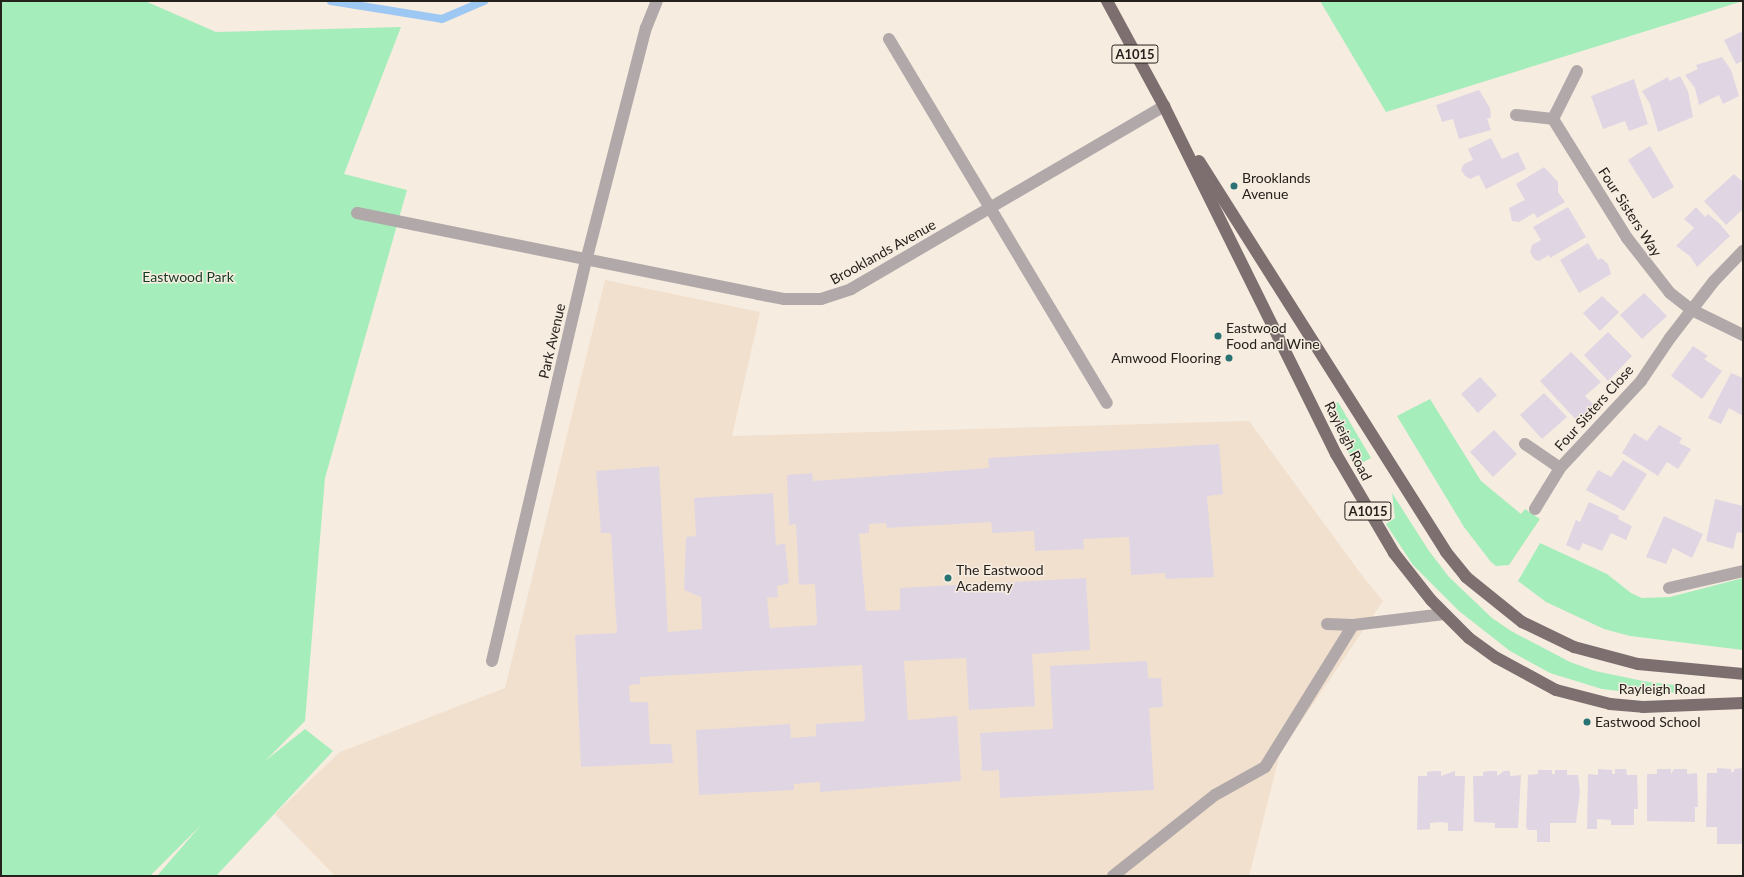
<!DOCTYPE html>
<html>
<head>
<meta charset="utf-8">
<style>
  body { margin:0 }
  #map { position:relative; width:1744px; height:877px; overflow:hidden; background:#f7ece0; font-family:Lato,sans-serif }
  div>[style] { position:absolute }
  .built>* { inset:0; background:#f1e0ce }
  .green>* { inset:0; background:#a5edbb }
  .stream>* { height:8px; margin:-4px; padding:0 4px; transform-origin:4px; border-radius:4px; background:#9dc8f4 }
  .building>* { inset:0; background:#e0d6e3 }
  .minor>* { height:12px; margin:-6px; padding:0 6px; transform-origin:6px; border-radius:6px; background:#b1a8a9 }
  .major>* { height:12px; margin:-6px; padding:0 6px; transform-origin:6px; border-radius:6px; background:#7d6f6f }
  .dots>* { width:11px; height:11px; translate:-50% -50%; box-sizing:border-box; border:2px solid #f7ece0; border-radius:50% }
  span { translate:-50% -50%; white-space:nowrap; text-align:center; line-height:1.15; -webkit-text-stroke:3px #f7ece0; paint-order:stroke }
  .shield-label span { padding:1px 3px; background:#f7ece0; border:1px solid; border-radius:3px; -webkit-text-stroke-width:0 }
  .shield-label { font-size:13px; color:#25211c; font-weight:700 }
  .poi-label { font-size:14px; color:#25211c }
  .left { translate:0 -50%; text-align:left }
  .right { translate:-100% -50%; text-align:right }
  .street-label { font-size:14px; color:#25211c }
  .park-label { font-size:14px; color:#123b22 }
  .frame { position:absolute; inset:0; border:2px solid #25211c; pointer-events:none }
</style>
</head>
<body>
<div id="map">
  <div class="built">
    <i style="clip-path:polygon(605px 280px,760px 312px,732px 436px,1249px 421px,1361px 574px,1383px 601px,1280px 753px,1249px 876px,335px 876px,275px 814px,340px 752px,505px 688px)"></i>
  </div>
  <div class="green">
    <i style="clip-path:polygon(1px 1px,145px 1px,216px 32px,401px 27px,344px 174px,407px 190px,325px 478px,305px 721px,265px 761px,305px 729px,333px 751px,216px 876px,157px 876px,201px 825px,150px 876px,1px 876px)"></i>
    <i style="clip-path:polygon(1320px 1px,1743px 1px,1386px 112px)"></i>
    <i style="clip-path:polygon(1430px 399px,1481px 481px,1521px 514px,1525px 509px,1540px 519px,1509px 565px,1496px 566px,1491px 562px,1464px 527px,1397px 416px)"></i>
    <i style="clip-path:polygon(1338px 402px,1371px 458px,1354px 467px,1332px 406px)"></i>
    <i style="clip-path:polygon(1392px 493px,1429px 551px,1449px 577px,1492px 618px,1511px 631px,1570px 662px,1595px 671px,1648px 682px,1701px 688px,1698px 691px,1644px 694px,1602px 689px,1550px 673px,1510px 651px,1459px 611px,1413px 565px,1386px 524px,1395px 518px)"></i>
    <i style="clip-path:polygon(1540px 543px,1607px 574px,1631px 593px,1642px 598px,1670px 597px,1743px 578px,1743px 650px,1630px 636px,1604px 629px,1546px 602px,1518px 581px)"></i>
  </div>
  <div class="stream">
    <i style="left:331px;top:1px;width:112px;rotate:9.2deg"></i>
    <i style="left:442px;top:19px;width:46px;rotate:-23.2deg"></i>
  </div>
  <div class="building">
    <i style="clip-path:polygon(1743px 31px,1743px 61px,1736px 64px,1724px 40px)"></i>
    <i style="clip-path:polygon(1722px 57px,1731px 70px,1739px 96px,1723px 104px,1719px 95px,1699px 105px,1695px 88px,1685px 75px,1698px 69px,1696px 65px)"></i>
    <i style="clip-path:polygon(1680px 76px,1688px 91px,1693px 117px,1658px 132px,1650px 104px,1642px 91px,1668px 77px,1669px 81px)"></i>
    <i style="clip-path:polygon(1634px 79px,1648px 124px,1629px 131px,1625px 121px,1603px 129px,1591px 96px)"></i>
    <i style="clip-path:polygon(1479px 90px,1490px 108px,1491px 117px,1487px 119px,1491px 130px,1459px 139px,1453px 119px,1442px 122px,1436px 105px)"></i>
    <i style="clip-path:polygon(1491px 138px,1502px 159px,1518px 152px,1526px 169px,1486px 189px,1479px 175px,1470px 179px,1465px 176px,1461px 170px,1464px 164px,1473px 160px,1468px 149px)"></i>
    <i style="clip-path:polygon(1650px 146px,1674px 187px,1653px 199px,1628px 160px)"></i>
    <i style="clip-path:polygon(1544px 167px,1558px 182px,1558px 192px,1565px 202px,1537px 218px,1534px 213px,1519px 222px,1512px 221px,1509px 208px,1525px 200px,1516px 184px)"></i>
    <i style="clip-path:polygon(1734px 174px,1743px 182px,1743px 213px,1741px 211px,1726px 225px,1704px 201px)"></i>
    <i style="clip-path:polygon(1568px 207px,1586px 237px,1550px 258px,1549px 255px,1539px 261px,1534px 259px,1530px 252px,1532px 245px,1541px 240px,1533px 227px)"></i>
    <i style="clip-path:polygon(1696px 207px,1705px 217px,1708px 214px,1720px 224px,1730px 236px,1697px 267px,1690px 256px,1676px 246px,1694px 228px,1684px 219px)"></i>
    <i style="clip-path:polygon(1588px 243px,1598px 260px,1601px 258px,1608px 264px,1611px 274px,1579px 293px,1560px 260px)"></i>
    <i style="clip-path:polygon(1644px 293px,1667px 316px,1642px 339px,1620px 315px)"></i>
    <i style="clip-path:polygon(1602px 296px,1619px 312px,1600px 331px,1583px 313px)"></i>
    <i style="clip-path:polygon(1608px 332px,1632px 356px,1608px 381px,1584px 355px)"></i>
    <i style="clip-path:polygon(1693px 346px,1708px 356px,1704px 359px,1722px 371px,1702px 399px,1671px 376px)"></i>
    <i style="clip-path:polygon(1571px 352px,1601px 382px,1585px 396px,1596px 407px,1579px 423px,1540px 381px)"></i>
    <i style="clip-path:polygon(1731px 373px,1743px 378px,1743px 416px,1729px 408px,1721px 424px,1708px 418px)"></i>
    <i style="clip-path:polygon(1480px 377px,1497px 395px,1478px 413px,1461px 394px)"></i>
    <i style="clip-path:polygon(1544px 393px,1567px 417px,1542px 439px,1520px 415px)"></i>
    <i style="clip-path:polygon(1659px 425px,1682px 438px,1679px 443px,1691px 449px,1678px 469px,1667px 462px,1658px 476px,1622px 453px,1634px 433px,1647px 441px)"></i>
    <i style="clip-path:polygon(1494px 430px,1517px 454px,1493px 477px,1470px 452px)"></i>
    <i style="clip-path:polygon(1219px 444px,1223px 494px,1207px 496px,1214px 577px,1166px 579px,1165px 573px,1131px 575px,1129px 537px,1083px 539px,1084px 549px,1035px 551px,1034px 531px,992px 533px,991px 522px,887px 528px,886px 523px,869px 524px,869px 533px,859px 534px,866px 611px,900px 610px,900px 588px,1086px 578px,1090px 650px,1032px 654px,1035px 706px,969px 710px,966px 658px,904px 661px,908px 720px,957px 716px,961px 781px,820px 792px,820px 782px,794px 784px,794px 790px,699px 795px,696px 730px,790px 724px,791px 738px,816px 736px,816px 724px,865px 721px,862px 665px,640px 677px,640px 684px,629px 685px,630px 702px,648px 702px,650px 744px,671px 744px,673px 763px,581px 767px,575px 635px,617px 633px,611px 533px,601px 533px,596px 471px,659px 466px,668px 632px,702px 629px,701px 597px,684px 590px,686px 537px,696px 536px,694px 498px,773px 493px,776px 545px,785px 543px,789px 583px,777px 586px,778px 597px,767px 598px,770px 628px,817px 625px,815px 584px,799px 585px,796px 524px,789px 525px,787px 475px,812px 473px,813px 481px,989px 468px,988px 458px)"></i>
    <i style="clip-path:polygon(1623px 460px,1647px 474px,1624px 511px,1586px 490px,1598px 470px,1611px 477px)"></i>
    <i style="clip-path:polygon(1715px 499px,1743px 506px,1743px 533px,1737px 532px,1733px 549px,1706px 541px)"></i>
    <i style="clip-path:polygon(1589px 502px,1619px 516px,1618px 519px,1632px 526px,1626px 540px,1611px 533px,1602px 551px,1583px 543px,1579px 551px,1566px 545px,1576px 520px,1580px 522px)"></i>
    <i style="clip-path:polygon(1664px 516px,1703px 534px,1692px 558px,1673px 548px,1666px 564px,1646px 557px)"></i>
    <i style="clip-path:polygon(1147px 661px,1148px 678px,1161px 678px,1163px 707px,1149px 708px,1154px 790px,1000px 798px,999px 770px,982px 771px,980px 733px,1053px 729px,1050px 666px)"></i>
    <i style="clip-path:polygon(1717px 768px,1731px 769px,1731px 772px,1734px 772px,1734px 769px,1743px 768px,1742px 844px,1717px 844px,1717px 827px,1706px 827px,1707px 773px,1717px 773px)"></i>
    <i style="clip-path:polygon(1598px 769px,1612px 770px,1612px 774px,1615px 774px,1615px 769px,1626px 769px,1627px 775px,1637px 775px,1638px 809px,1634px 809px,1634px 825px,1611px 825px,1611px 820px,1597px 819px,1597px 829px,1587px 829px,1588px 774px,1598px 775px)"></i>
    <i style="clip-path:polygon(1657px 769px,1671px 769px,1671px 774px,1674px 769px,1687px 769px,1687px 774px,1697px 773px,1698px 807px,1695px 807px,1695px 822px,1647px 821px,1647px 774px,1657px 774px)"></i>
    <i style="clip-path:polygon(1538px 770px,1552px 770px,1552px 774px,1555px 774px,1555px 770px,1567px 770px,1567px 775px,1578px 775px,1580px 792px,1576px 823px,1550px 823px,1550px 842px,1537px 842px,1537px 830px,1528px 830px,1526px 827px,1528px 775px,1538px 774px)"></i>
    <i style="clip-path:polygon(1434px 771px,1441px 771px,1441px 776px,1455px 771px,1455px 776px,1465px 776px,1463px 831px,1448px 831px,1448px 823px,1440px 822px,1430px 823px,1430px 829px,1417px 830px,1418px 776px,1427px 776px,1427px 772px)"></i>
    <i style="clip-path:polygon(1490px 771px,1497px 771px,1497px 776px,1504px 771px,1510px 771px,1510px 776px,1521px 775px,1518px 828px,1495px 828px,1495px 823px,1474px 822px,1473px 776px,1483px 776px,1483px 772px)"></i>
  </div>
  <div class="minor">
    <i style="left:889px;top:39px;width:424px;rotate:59.1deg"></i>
    <i style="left:1577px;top:71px;width:54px;rotate:116.6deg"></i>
    <i style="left:1553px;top:119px;width:140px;rotate:58.1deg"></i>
    <i style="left:1627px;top:238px;width:70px;rotate:52deg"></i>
    <i style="left:1670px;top:293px;width:28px;rotate:38deg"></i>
    <i style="left:1692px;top:310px;width:57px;rotate:26.1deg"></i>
    <i style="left:1516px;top:115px;width:37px;rotate:6deg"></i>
    <i style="left:357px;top:213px;width:409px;rotate:11.4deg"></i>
    <i style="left:758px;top:294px;width:26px;rotate:11deg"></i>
    <i style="left:784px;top:299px;width:37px"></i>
    <i style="left:821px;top:299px;width:32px;rotate:-18deg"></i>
    <i style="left:851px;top:289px;width:363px;rotate:-30.3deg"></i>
    <i style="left:1525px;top:444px;width:42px;rotate:34.4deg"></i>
    <i style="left:1535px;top:509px;width:48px;rotate:-58.6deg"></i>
    <i style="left:1560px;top:468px;width:119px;rotate:-47deg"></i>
    <i style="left:1641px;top:381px;width:52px;rotate:-56deg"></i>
    <i style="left:1670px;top:338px;width:72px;rotate:-52.3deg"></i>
    <i style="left:1714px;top:281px;width:42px;rotate:-46deg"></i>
    <i style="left:1669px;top:588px;width:76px;rotate:-12.9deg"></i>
    <i style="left:1327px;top:624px;width:26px;rotate:2deg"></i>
    <i style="left:492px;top:661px;width:411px;rotate:-76.8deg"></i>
    <i style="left:586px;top:261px;width:241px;rotate:-75.6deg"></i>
    <i style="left:646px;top:28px;width:29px;rotate:-68deg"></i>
    <i style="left:1113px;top:876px;width:130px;rotate:-38.5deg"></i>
    <i style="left:1215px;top:795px;width:57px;rotate:-29.2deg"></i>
    <i style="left:1265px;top:767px;width:167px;rotate:-58.2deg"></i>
    <i style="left:1353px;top:625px;width:92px;rotate:-6.9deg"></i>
  </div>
  <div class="major">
    <i style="left:1107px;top:1px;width:119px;rotate:61.5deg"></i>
    <i style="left:1164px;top:106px;width:388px;rotate:63.7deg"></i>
    <i style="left:1336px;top:454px;width:115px;rotate:59.6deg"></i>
    <i style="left:1394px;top:553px;width:60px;rotate:51.8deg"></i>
    <i style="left:1431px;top:600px;width:54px;rotate:45deg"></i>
    <i style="left:1469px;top:638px;width:34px;rotate:36deg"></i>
    <i style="left:1497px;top:658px;width:67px;rotate:28.5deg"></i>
    <i style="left:1556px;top:690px;width:56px;rotate:14.5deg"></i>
    <i style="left:1610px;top:704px;width:33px;rotate:5deg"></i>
    <i style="left:1643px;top:707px;width:100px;rotate:-2.3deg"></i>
    <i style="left:1199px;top:161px;width:462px;rotate:57.7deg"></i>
    <i style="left:1446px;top:552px;width:32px;rotate:51deg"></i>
    <i style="left:1466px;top:577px;width:72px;rotate:38.8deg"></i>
    <i style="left:1522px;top:622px;width:58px;rotate:25.7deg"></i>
    <i style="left:1574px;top:647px;width:66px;rotate:14.9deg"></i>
    <i style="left:1638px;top:664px;width:105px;rotate:5.4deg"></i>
  </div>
  <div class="dots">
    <i style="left:1234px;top:186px;background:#287274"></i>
    <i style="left:1218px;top:336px;background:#287274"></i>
    <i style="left:1229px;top:358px;background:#287274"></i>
    <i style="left:948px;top:578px;background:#287274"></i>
    <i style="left:1587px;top:722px;background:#287274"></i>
  </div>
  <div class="shield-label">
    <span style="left:1135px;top:54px">A1015</span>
    <span style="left:1368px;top:511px">A1015</span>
  </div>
  <div class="poi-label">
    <span class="left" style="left:1242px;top:186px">Brooklands<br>Avenue</span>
    <span class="left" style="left:1226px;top:336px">Eastwood<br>Food and Wine</span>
    <span class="right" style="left:1221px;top:358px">Amwood Flooring</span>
    <span class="left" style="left:956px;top:578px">The Eastwood<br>Academy</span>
    <span class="left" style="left:1595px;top:722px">Eastwood School</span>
  </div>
  <div class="street-label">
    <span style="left:1630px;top:212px;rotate:57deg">Four Sisters Way</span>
    <span style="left:883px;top:252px;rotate:-29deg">Brooklands Avenue</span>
    <span style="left:552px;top:341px;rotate:-77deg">Park Avenue</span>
    <span style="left:1594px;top:408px;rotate:-48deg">Four Sisters Close</span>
    <span style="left:1348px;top:441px;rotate:63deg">Rayleigh Road</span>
    <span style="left:1662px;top:689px">Rayleigh Road</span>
  </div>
  <div class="park-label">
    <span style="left:188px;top:277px">Eastwood Park</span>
  </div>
  <div class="frame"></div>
</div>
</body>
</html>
